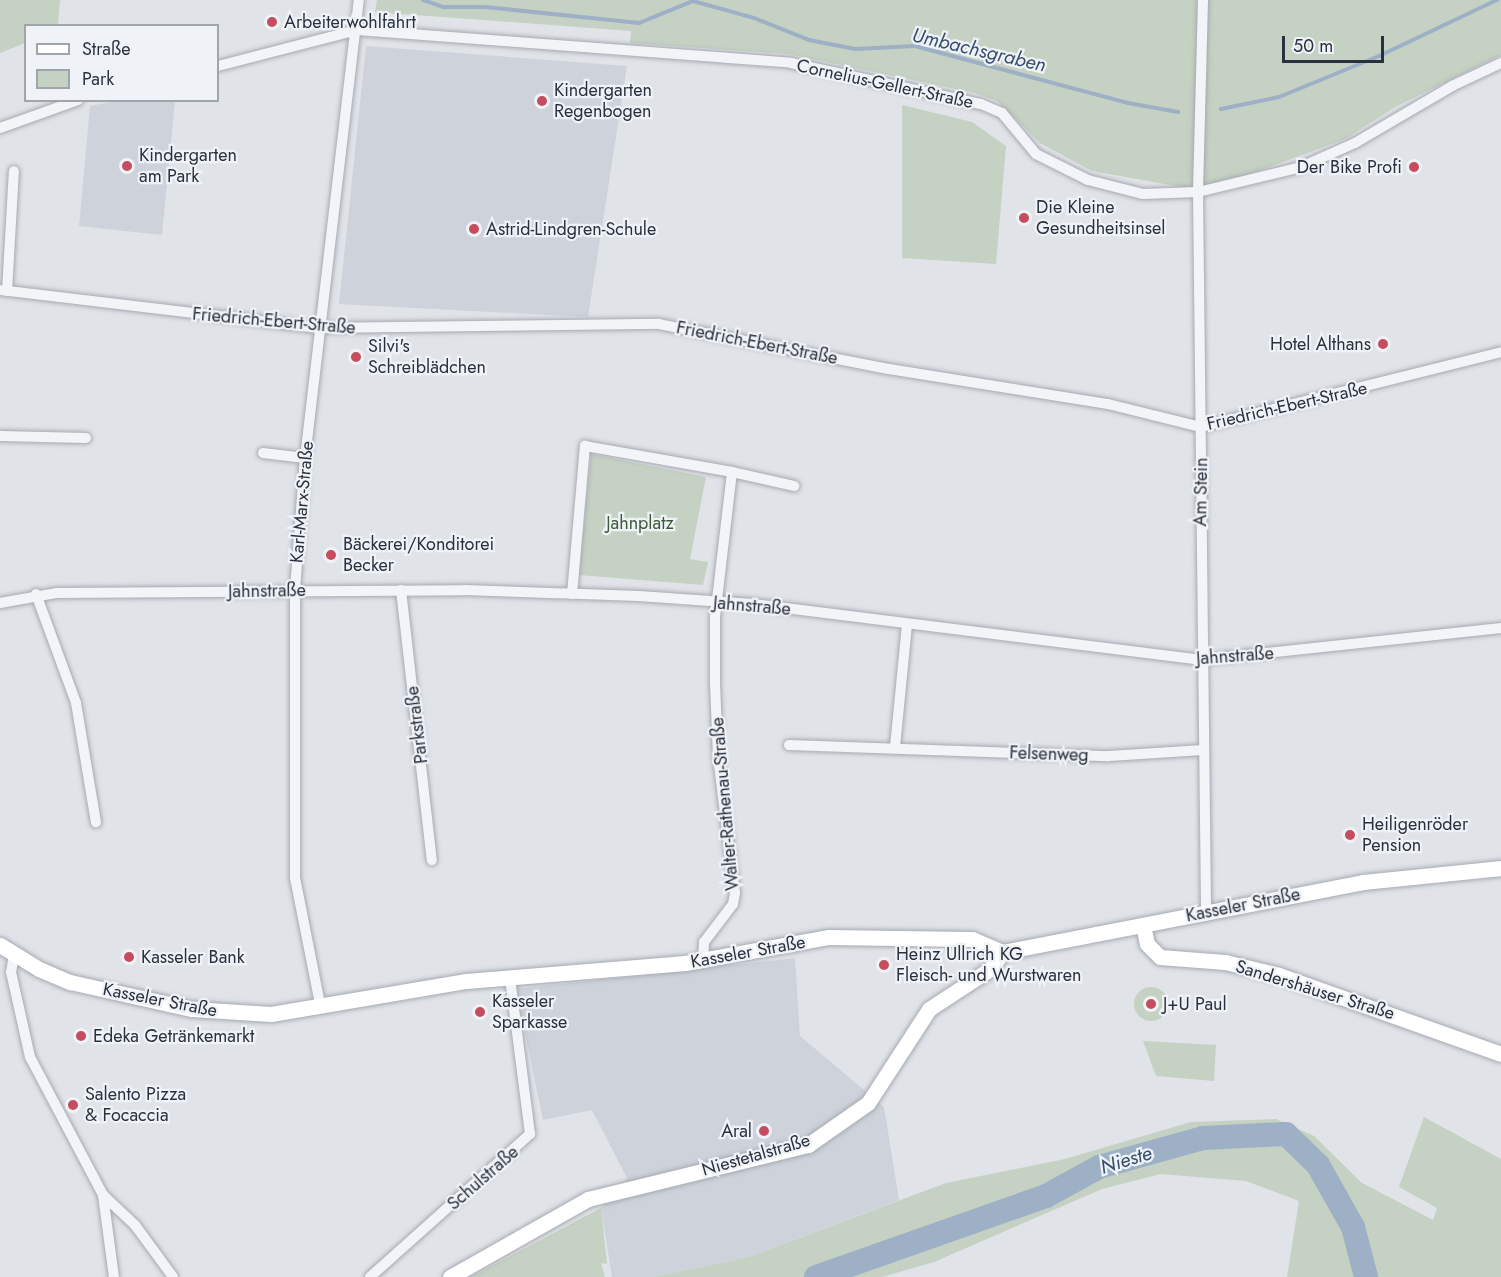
<!DOCTYPE html>
<html>
<head>
<meta charset="utf-8">
<style>
  body { margin:0 }
  #map { position:relative; width:1501px; height:1277px; overflow:hidden; background:#e0e3e8; font-family:Jost,sans-serif }
  div>[style] { position:absolute }
  .built>* { inset:0; background:#ced2da }
  .green>* { inset:0; background:#c5d1c2 }
  .round { border-radius:50% }
  .stream>* { height:4px; margin:-2px; padding:0 2px; transform-origin:2px; border-radius:2px; background:#9db0c6 }
  .river>* { height:24px; margin:-12px; padding:0 12px; transform-origin:12px; border-radius:12px; background:#9db0c6 }
  .roads { filter:drop-shadow(0 0 2px #a6aab2) drop-shadow(0 0 2px #a6aab2) }
  .street>* { height:10px; margin:-5px; padding:0 5px; transform-origin:5px; border-radius:5px; background:#f2f4f7 }
  .secondary>* { height:15px; margin:-7.5px; padding:0 7.5px; transform-origin:7.5px; border-radius:7.5px; background:#fff }
  .dots>* { width:16px; height:16px; translate:-50% -50%; box-sizing:border-box; border:3px solid #eff2f6; border-radius:50% }
  span { translate:-50% -50%; white-space:nowrap; text-align:center; line-height:1.15; -webkit-text-stroke:4.5px #eff2f6; paint-order:stroke }
  .poi-label { font-size:18px; color:#2a313e }
  .left { translate:0 -50%; text-align:left }
  .right { translate:-100% -50%; text-align:right }
  .street-label { font-size:18px; color:#2a313e }
  .park-label { font-size:18px; color:#3e5938 }
  .water-label { font-size:20px; color:#374f6f; font-style:italic }
  .legend { position:absolute; left:24px; top:24px; width:195px; height:78px; box-sizing:border-box; background:#eff2f6; border:2px solid #a0a5ac; margin:0; padding:8px 10px; list-style:none; font-size:18px; color:#2a313e }
  .legend li { display:flex; align-items:center; gap:12px; height:30px }
  .legend b { width:30px; border:2px solid #a0a5ac }
  .scale { position:absolute; left:1282px; top:36px; width:102px; height:27px; box-sizing:border-box; border:3px solid #2a313e; border-top:0; padding-left:8px; font-size:18px; line-height:21px; white-space:nowrap; color:#2a313e; -webkit-text-stroke:4px #eff2f6; paint-order:stroke }
</style>
</head>
<body>
<div id="map">
  <div class="built">
    <i style="clip-path:polygon(366px 46px,627px 66px,588px 317px,339px 304px)"></i>
    <i style="clip-path:polygon(116px 101px,175px 101px,162px 235px,79px 226px,90px 106px)"></i>
    <i style="clip-path:polygon(795px 958px,800px 1036px,884px 1107px,899px 1200px,749px 1257px,654px 1277px,612px 1277px,601px 1208px,627px 1178px,592px 1110px,543px 1120px,516px 989px)"></i>
  </div>
  <div class="green">
    <i style="clip-path:polygon(0 0,60px 0,58px 25px,26px 26px,25px 43px,0 53px)"></i>
    <i style="clip-path:polygon(377px 0,1501px 0,1501px 55px,1395px 107px,1345px 139px,1234px 180px,1193px 189px,1092px 171px,1040px 143px,997px 101px,975px 93px,788px 54px,630px 43px,631px 31px,375px 12px)"></i>
    <i style="clip-path:polygon(902px 105px,972px 122px,1006px 146px,996px 264px,902px 258px)"></i>
    <i style="clip-path:polygon(591px 454px,706px 477px,690px 559px,708px 562px,703px 585px,579px 575px)"></i>
    <i class="round" style="left:1134px;top:987px;width:34px;height:34px"></i>
    <i style="clip-path:polygon(1143px 1041px,1216px 1045px,1214px 1081px,1156px 1076px)"></i>
    <i style="clip-path:polygon(1424px 1117px,1501px 1159px,1501px 1277px,1287px 1277px,1299px 1201px,1246px 1181px,1161px 1174px,1102px 1189px,934px 1262px,882px 1277px,654px 1277px,749px 1257px,946px 1183px,1065px 1159px,1191px 1122px,1276px 1119px,1314px 1136px,1362px 1183px,1433px 1220px,1437px 1208px,1399px 1187px)"></i>
    <i style="clip-path:polygon(601px 1208px,607px 1264px,601px 1263px,605px 1277px,471px 1277px)"></i>
  </div>
  <div class="stream">
    <i style="left:423px;top:0;width:21px;rotate:19deg"></i>
    <i style="left:443px;top:7px;width:42px"></i>
    <i style="left:485px;top:7px;width:155px;rotate:5.9deg"></i>
    <i style="left:639px;top:23px;width:58px;rotate:-22.2deg"></i>
    <i style="left:693px;top:1px;width:63px;rotate:15.6deg"></i>
    <i style="left:754px;top:18px;width:59px;rotate:21.8deg"></i>
    <i style="left:809px;top:40px;width:47px;rotate:11.1deg"></i>
    <i style="left:855px;top:49px;width:60px;rotate:-2.9deg"></i>
    <i style="left:915px;top:46px;width:220px;rotate:15deg"></i>
    <i style="left:1128px;top:103px;width:51px;rotate:10.2deg"></i>
    <i style="left:1221px;top:109px;width:59px;rotate:-11.7deg"></i>
    <i style="left:1279px;top:97px;width:108px;rotate:-22.3deg"></i>
    <i style="left:1379px;top:56px;width:131px;rotate:-25.4deg"></i>
  </div>
  <div class="river">
    <i style="left:816px;top:1277px;width:244px;rotate:-19.4deg"></i>
    <i style="left:1046px;top:1196px;width:60px;rotate:-28.7deg"></i>
    <i style="left:1099px;top:1167px;width:108px;rotate:-15.6deg"></i>
    <i style="left:1203px;top:1138px;width:83px;rotate:-2.8deg"></i>
    <i style="left:1286px;top:1134px;width:45px;rotate:44.1deg"></i>
    <i style="left:1318px;top:1165px;width:71px;rotate:60.6deg"></i>
    <i style="left:1353px;top:1227px;width:52px;rotate:75.4deg"></i>
  </div>
  <div class="roads">
    <div class="street">
      <i style="left:1203px;top:0;width:192px;rotate:91.5deg"></i>
      <i style="left:1198px;top:192px;width:719px;rotate:89.36deg"></i>
      <i style="left:218px;top:66px;width:144px;rotate:-14.5deg"></i>
      <i style="left:357px;top:30px;width:435px;rotate:4.3deg"></i>
      <i style="left:791px;top:63px;width:194px;rotate:12.2deg"></i>
      <i style="left:981px;top:104px;width:23px;rotate:23deg"></i>
      <i style="left:1002px;top:113px;width:53px;rotate:50.3deg"></i>
      <i style="left:1036px;top:154px;width:58px;rotate:26.6deg"></i>
      <i style="left:1088px;top:180px;width:57px;rotate:14.3deg"></i>
      <i style="left:1143px;top:194px;width:55px;rotate:-2.1deg"></i>
      <i style="left:1198px;top:192px;width:106px;rotate:-13.6deg"></i>
      <i style="left:1301px;top:167px;width:59px;rotate:-24deg"></i>
      <i style="left:1355px;top:143px;width:113px;rotate:-30.4deg"></i>
      <i style="left:1452px;top:86px;width:54px;rotate:-25.1deg"></i>
      <i style="left:0;top:128px;width:83px;rotate:-19.7deg"></i>
      <i style="left:0;top:290px;width:323px;rotate:6.8deg"></i>
      <i style="left:321px;top:328px;width:338px;rotate:-0.7deg"></i>
      <i style="left:659px;top:324px;width:234px;rotate:11.1deg"></i>
      <i style="left:889px;top:369px;width:222px;rotate:9.1deg"></i>
      <i style="left:1108px;top:404px;width:96px;rotate:13.9deg"></i>
      <i style="left:1201px;top:427px;width:309px;rotate:-14deg"></i>
      <i style="left:7px;top:291px;width:120px;rotate:-86.7deg"></i>
      <i style="left:0;top:436px;width:86px;rotate:1.3deg"></i>
      <i style="left:263px;top:453px;width:42px;rotate:6.8deg"></i>
      <i style="left:732px;top:472px;width:64px;rotate:12.7deg"></i>
      <i style="left:401px;top:590px;width:272px;rotate:83.5deg"></i>
      <i style="left:36px;top:594px;width:116px;rotate:69.8deg"></i>
      <i style="left:76px;top:703px;width:121px;rotate:80.5deg"></i>
      <i style="left:572px;top:594px;width:149px;rotate:-85deg"></i>
      <i style="left:585px;top:446px;width:149px;rotate:10deg"></i>
      <i style="left:732px;top:472px;width:145px;rotate:96.7deg"></i>
      <i style="left:715px;top:616px;width:67px;rotate:90deg"></i>
      <i style="left:715px;top:683px;width:74px;rotate:87.7deg"></i>
      <i style="left:718px;top:757px;width:137px;rotate:82.9deg"></i>
      <i style="left:735px;top:893px;width:11px;rotate:100deg"></i>
      <i style="left:733px;top:904px;width:48px;rotate:127.3deg"></i>
      <i style="left:704px;top:942px;width:18px;rotate:93deg"></i>
      <i style="left:0;top:603px;width:58px;rotate:-10deg"></i>
      <i style="left:57px;top:593px;width:408px;rotate:-0.4deg"></i>
      <i style="left:465px;top:590px;width:174px;rotate:2deg"></i>
      <i style="left:639px;top:596px;width:114px;rotate:4deg"></i>
      <i style="left:753px;top:604px;width:451px;rotate:7.1deg"></i>
      <i style="left:1201px;top:660px;width:302px;rotate:-6.1deg"></i>
      <i style="left:789px;top:745px;width:320px;rotate:2deg"></i>
      <i style="left:1109px;top:756px;width:94px;rotate:-3.7deg"></i>
      <i style="left:895px;top:747px;width:123px;rotate:-84.4deg"></i>
      <i style="left:14px;top:954px;width:18px;rotate:99deg"></i>
      <i style="left:11px;top:972px;width:87px;rotate:77.4deg"></i>
      <i style="left:30px;top:1057px;width:156px;rotate:62.1deg"></i>
      <i style="left:103px;top:1195px;width:83px;rotate:82.4deg"></i>
      <i style="left:320px;top:1004px;width:128px;rotate:-101.2deg"></i>
      <i style="left:295px;top:878px;width:288px;rotate:-90deg"></i>
      <i style="left:295px;top:590px;width:132px;rotate:-85.7deg"></i>
      <i style="left:305px;top:458px;width:461px;rotate:-83.3deg"></i>
      <i style="left:103px;top:1195px;width:44px;rotate:43.2deg"></i>
      <i style="left:135px;top:1225px;width:64px;rotate:53.8deg"></i>
      <i style="left:370px;top:1277px;width:215px;rotate:-41.8deg"></i>
      <i style="left:530px;top:1134px;width:158px;rotate:-97.3deg"></i>
    </div>
    <div class="secondary">
      <i style="left:1143px;top:925px;width:19px;rotate:78deg"></i>
      <i style="left:1147px;top:944px;width:18px;rotate:45deg"></i>
      <i style="left:1160px;top:957px;width:65px;rotate:4.4deg"></i>
      <i style="left:1225px;top:962px;width:56px;rotate:13.5deg"></i>
      <i style="left:1279px;top:975px;width:236px;rotate:19.6deg"></i>
      <i style="left:0;top:945px;width:46px;rotate:31.6deg"></i>
      <i style="left:39px;top:969px;width:34px;rotate:23deg"></i>
      <i style="left:70px;top:982px;width:125px;rotate:12.5deg"></i>
      <i style="left:192px;top:1009px;width:79px;rotate:3.6deg"></i>
      <i style="left:271px;top:1014px;width:198px;rotate:-9.6deg"></i>
      <i style="left:466px;top:981px;width:220px;rotate:-4.7deg"></i>
      <i style="left:685px;top:963px;width:145px;rotate:-10.3deg"></i>
      <i style="left:828px;top:937px;width:144px;rotate:0.8deg"></i>
      <i style="left:972px;top:939px;width:34px;rotate:23deg"></i>
      <i style="left:1003px;top:952px;width:367px;rotate:-11deg"></i>
      <i style="left:1363px;top:882px;width:139px;rotate:-5.8deg"></i>
      <i style="left:450px;top:1277px;width:159px;rotate:-29.5deg"></i>
      <i style="left:588px;top:1199px;width:227px;rotate:-13.8deg"></i>
      <i style="left:808px;top:1145px;width:73px;rotate:-35deg"></i>
      <i style="left:868px;top:1103px;width:112px;rotate:-57deg"></i>
      <i style="left:929px;top:1009px;width:73px;rotate:-33.3deg"></i>
      <i style="left:990px;top:969px;width:21px;rotate:-53deg"></i>
    </div>
  </div>
  <div class="dots">
    <i style="left:272px;top:22px;background:#c54d5d"></i>
    <i style="left:542px;top:101px;background:#c54d5d"></i>
    <i style="left:127px;top:166px;background:#c54d5d"></i>
    <i style="left:1414px;top:167px;background:#c54d5d"></i>
    <i style="left:1024px;top:218px;background:#c54d5d"></i>
    <i style="left:474px;top:229px;background:#c54d5d"></i>
    <i style="left:1383px;top:344px;background:#c54d5d"></i>
    <i style="left:356px;top:357px;background:#c54d5d"></i>
    <i style="left:331px;top:555px;background:#c54d5d"></i>
    <i style="left:1350px;top:835px;background:#c54d5d"></i>
    <i style="left:129px;top:957px;background:#c54d5d"></i>
    <i style="left:884px;top:965px;background:#c54d5d"></i>
    <i style="left:1151px;top:1004px;background:#c54d5d"></i>
    <i style="left:480px;top:1012px;background:#c54d5d"></i>
    <i style="left:81px;top:1036px;background:#c54d5d"></i>
    <i style="left:73px;top:1105px;background:#c54d5d"></i>
    <i style="left:764px;top:1131px;background:#c54d5d"></i>
  </div>
  <div class="poi-label">
    <span class="left" style="left:284px;top:22px">Arbeiterwohlfahrt</span>
    <span class="left" style="left:554px;top:101px">Kindergarten<br>Regenbogen</span>
    <span class="left" style="left:139px;top:166px">Kindergarten<br>am Park</span>
    <span class="right" style="left:1402px;top:167px">Der Bike Profi</span>
    <span class="left" style="left:1036px;top:218px">Die Kleine<br>Gesundheitsinsel</span>
    <span class="left" style="left:486px;top:229px">Astrid-Lindgren-Schule</span>
    <span class="right" style="left:1371px;top:344px">Hotel Althans</span>
    <span class="left" style="left:368px;top:357px">Silvi's<br>Schreiblädchen</span>
    <span class="left" style="left:343px;top:555px">Bäckerei/Konditorei<br>Becker</span>
    <span class="left" style="left:1362px;top:835px">Heiligenröder<br>Pension</span>
    <span class="left" style="left:896px;top:965px">Heinz Ullrich KG<br>Fleisch- und Wurstwaren</span>
    <span class="left" style="left:141px;top:957px">Kasseler Bank</span>
    <span class="left" style="left:492px;top:1012px">Kasseler<br>Sparkasse</span>
    <span class="left" style="left:1163px;top:1004px">J+U Paul</span>
    <span class="left" style="left:93px;top:1036px">Edeka Getränkemarkt</span>
    <span class="left" style="left:85px;top:1105px">Salento Pizza<br>&amp; Focaccia</span>
    <span class="right" style="left:752px;top:1131px">Aral</span>
  </div>
  <div class="street-label">
    <span style="left:885px;top:84px;rotate:12deg">Cornelius-Gellert-Straße</span>
    <span style="left:274px;top:321px;rotate:5deg">Friedrich-Ebert-Straße</span>
    <span style="left:757px;top:343px;rotate:11deg">Friedrich-Ebert-Straße</span>
    <span style="left:1287px;top:406px;rotate:-13deg">Friedrich-Ebert-Straße</span>
    <span style="left:1201px;top:492px;rotate:-89deg">Am Stein</span>
    <span style="left:302px;top:502px;rotate:-85deg">Karl-Marx-Straße</span>
    <span style="left:267px;top:591px;rotate:-1deg">Jahnstraße</span>
    <span style="left:752px;top:606px;rotate:5deg">Jahnstraße</span>
    <span style="left:1235px;top:656px;rotate:-4deg">Jahnstraße</span>
    <span style="left:417px;top:725px;rotate:-97deg">Parkstraße</span>
    <span style="left:1049px;top:754px;rotate:2deg">Felsenweg</span>
    <span style="left:725px;top:804px;rotate:-95deg">Walter-Rathenau-Straße</span>
    <span style="left:1243px;top:905px;rotate:-11deg">Kasseler Straße</span>
    <span style="left:748px;top:952px;rotate:-10deg">Kasseler Straße</span>
    <span style="left:1315px;top:990px;rotate:17deg">Sandershäuser Straße</span>
    <span style="left:160px;top:1000px;rotate:11deg">Kasseler Straße</span>
    <span style="left:756px;top:1155px;rotate:-16deg">Niestetalstraße</span>
    <span style="left:483px;top:1178px;rotate:-41deg">Schulstraße</span>
  </div>
  <div class="park-label">
    <span style="left:640px;top:523px">Jahnplatz</span>
  </div>
  <div class="water-label">
    <span style="left:979px;top:50px;rotate:13deg">Umbachsgraben</span>
    <span style="left:1126px;top:1160px;rotate:-17deg">Nieste</span>
  </div>
  <ul class="legend">
  <li><b style="height:8px;background:#fff"></b>Straße</li>
  <li><b style="height:16px;background:#c5d1c2"></b>Park</li>
  </ul>
  <div class="scale">50 m</div>
</div>
</body>
</html>
